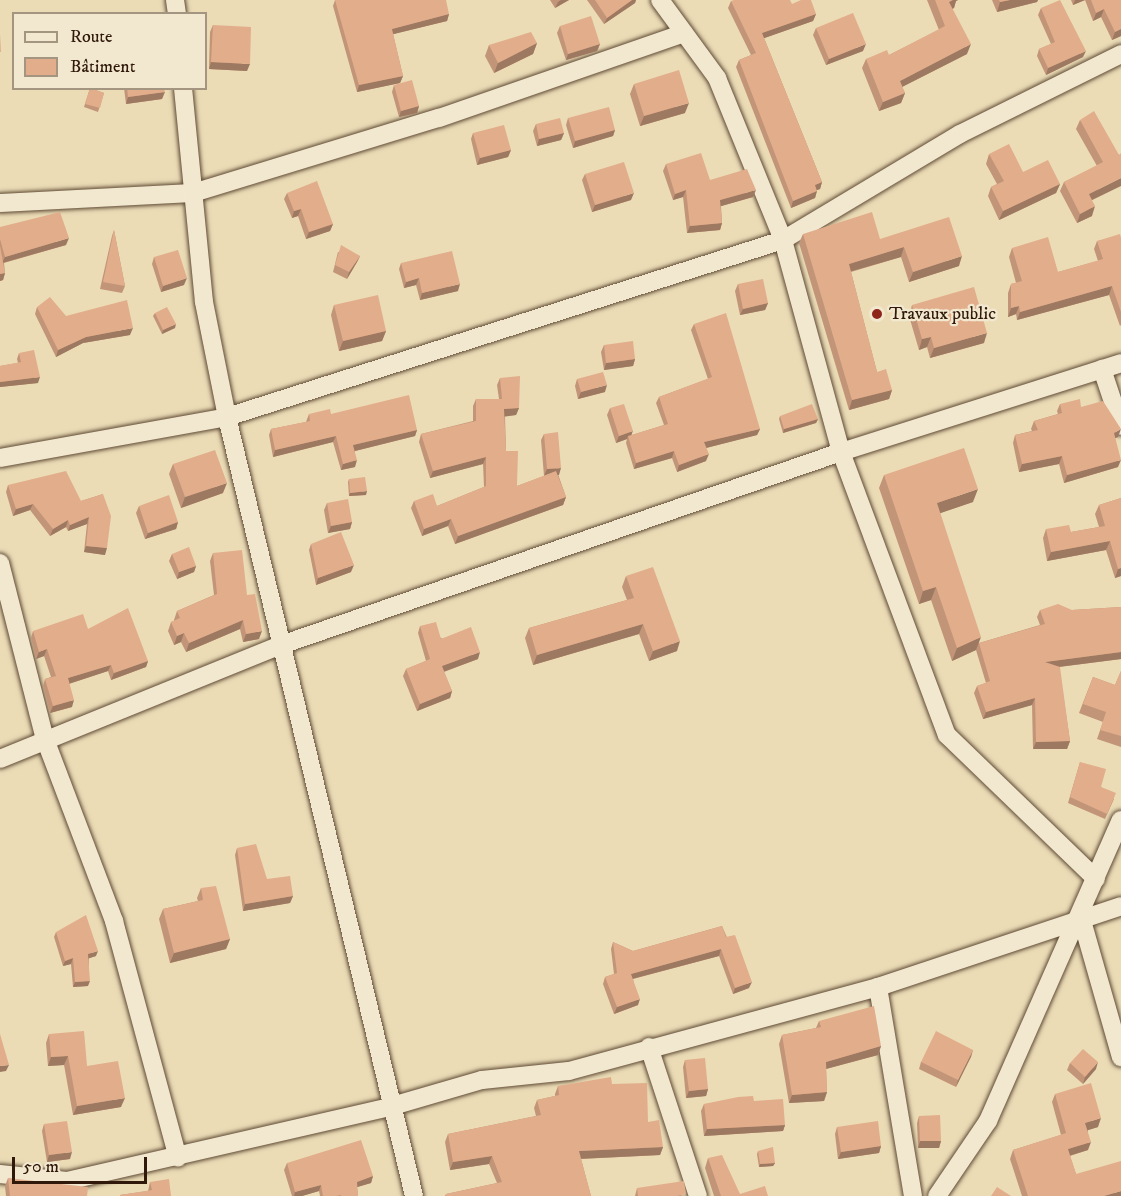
<!DOCTYPE html>
<html>
<head>
<meta charset="utf-8">
<style>
  body { margin:0 }
  #map { position:relative; width:1121px; height:1196px; overflow:hidden; background:#ebdcb6; font-family:"IM FELL DW Pica",serif }
  div>[style] { position:absolute }
  .roads { filter:drop-shadow(0 0 2px #5f4a35) drop-shadow(0 0 2px #5f4a35) }
  .street>* { height:18px; margin:-9px; padding:0 9px; transform-origin:9px; border-radius:9px; background:#f2e8d0 }
  .wall>* { inset:0; background:#c29578 }
  .shaded-wall>* { inset:0; background:#9e7961 }
  .building>* { inset:0; background:#e2ad8b }
  .dots>* { width:16px; height:16px; translate:-50% -50%; box-sizing:border-box; border:3px solid #f2e8d0; border-radius:50% }
  span { translate:-50% -50%; white-space:nowrap; text-align:center; line-height:1.15; -webkit-text-stroke:4.5px #f2e8d0; paint-order:stroke }
  .poi-label { font-size:18px; color:#30190a }
  .left { translate:0 -50%; text-align:left }
  .legend { position:absolute; left:12px; top:12px; width:195px; height:78px; box-sizing:border-box; background:#f2e8d0; border:2px solid #a49581; margin:0; padding:8px 10px; list-style:none; font-size:18px; color:#30190a }
  .legend li { display:flex; align-items:center; gap:12px; height:30px }
  .legend b { width:30px; border:2px solid #a49581 }
  .scale { position:absolute; left:12px; top:1157px; width:135px; height:27px; box-sizing:border-box; border:3px solid #30190a; border-top:0; padding-left:8px; font-size:18px; line-height:21px; white-space:nowrap; color:#30190a; -webkit-text-stroke:4px #f2e8d0; paint-order:stroke }
</style>
</head>
<body>
<div id="map">
  <div class="roads">
    <div class="street">
      <i style="left:175px;top:0;width:14px;rotate:82deg"></i>
      <i style="left:660px;top:0;width:97px;rotate:53.8deg"></i>
      <i style="left:717px;top:78px;width:175px;rotate:67.8deg"></i>
      <i style="left:783px;top:240px;width:220px;rotate:74.7deg"></i>
      <i style="left:841px;top:452px;width:302px;rotate:69.5deg"></i>
      <i style="left:947px;top:735px;width:207px;rotate:44deg"></i>
      <i style="left:183px;top:88px;width:215px;rotate:84.4deg"></i>
      <i style="left:204px;top:302px;width:117px;rotate:78.7deg"></i>
      <i style="left:227px;top:417px;width:801px;rotate:76.5deg"></i>
      <i style="left:0;top:203px;width:193px;rotate:-3deg"></i>
      <i style="left:193px;top:193px;width:257px;rotate:-17deg"></i>
      <i style="left:439px;top:118px;width:259px;rotate:-19.1deg"></i>
      <i style="left:1102px;top:369px;width:60px;rotate:71.6deg"></i>
      <i style="left:0;top:458px;width:231px;rotate:-10.2deg"></i>
      <i style="left:227px;top:417px;width:583px;rotate:-17.66deg"></i>
      <i style="left:783px;top:240px;width:206px;rotate:-30.9deg"></i>
      <i style="left:960px;top:134px;width:180px;rotate:-26.4deg"></i>
      <i style="left:0;top:563px;width:182px;rotate:75.7deg"></i>
      <i style="left:45px;top:739px;width:195px;rotate:69.2deg"></i>
      <i style="left:114px;top:921px;width:245px;rotate:74.9deg"></i>
      <i style="left:0;top:759px;width:303px;rotate:-22.1deg"></i>
      <i style="left:281px;top:645px;width:592px;rotate:-19.02deg"></i>
      <i style="left:841px;top:452px;width:294px;rotate:-17.6deg"></i>
      <i style="left:1081px;top:917px;width:146px;rotate:74.1deg"></i>
      <i style="left:878px;top:987px;width:212px;rotate:80.5deg"></i>
      <i style="left:649px;top:1047px;width:157px;rotate:71.8deg"></i>
      <i style="left:0;top:1174px;width:67px;rotate:6deg"></i>
      <i style="left:67px;top:1181px;width:330px;rotate:-12.9deg"></i>
      <i style="left:389px;top:1107px;width:97px;rotate:-16.2deg"></i>
      <i style="left:482px;top:1080px;width:87px;rotate:-5.9deg"></i>
      <i style="left:569px;top:1071px;width:320px;rotate:-15.2deg"></i>
      <i style="left:878px;top:987px;width:256px;rotate:-18.4deg"></i>
      <i style="left:937px;top:1196px;width:91px;rotate:-55.8deg"></i>
      <i style="left:988px;top:1121px;width:329px;rotate:-66.2deg"></i>
    </div>
  </div>
  <div class="wall">
    <i style="clip-path:polygon(335px 0,449px 14px,447px 21px,393px 34px,403px 76px,400px 83px,357px 92px,333px 6px)"></i>
    <i style="clip-path:polygon(550px 0,569px 0,555px 8px)"></i>
    <i style="clip-path:polygon(587px 0,636px 0,635px 3px,604px 24px)"></i>
    <i style="clip-path:polygon(927px 0,958px 0,956px 1px,954px 8px,952px 9px,967px 54px,902px 87px,905px 93px,901px 103px,879px 111px,862px 68px,866px 59px,889px 55px,939px 30px)"></i>
    <i style="clip-path:polygon(992px 0,1038px 0,1037px 2px,997px 12px)"></i>
    <i style="clip-path:polygon(1071px 0,1121px 0,1121px 36px,1112px 40px,1101px 17px,1093px 21px,1085px 0,1073px 5px)"></i>
    <i style="clip-path:polygon(731px 1px,792px 4px,816px 14px,813px 21px,764px 38px,822px 182px,820px 189px,817px 190px,815px 198px,791px 208px,736px 67px,739px 60px,751px 55px,728px 8px)"></i>
    <i style="clip-path:polygon(1041px 8px,1083px 57px,1046px 75px,1037px 56px,1039px 49px,1051px 44px,1038px 15px)"></i>
    <i style="clip-path:polygon(213px 25px,247px 71px,209px 69px,210px 32px)"></i>
    <i style="clip-path:polygon(560px 26px,600px 44px,597px 51px,566px 60px,557px 33px)"></i>
    <i style="clip-path:polygon(816px 28px,863px 51px,826px 65px,813px 35px)"></i>
    <i style="clip-path:polygon(537px 43px,533px 54px,494px 73px,485px 56px,489px 45px)"></i>
    <i style="clip-path:polygon(634px 84px,685px 113px,640px 126px,630px 94px)"></i>
    <i style="clip-path:polygon(394px 85px,419px 106px,417px 113px,399px 117px,392px 92px)"></i>
    <i style="clip-path:polygon(90px 88px,104px 93px,98px 112px,84px 107px)"></i>
    <i style="clip-path:polygon(124px 88px,164px 88px,162px 99px,126px 104px)"></i>
    <i style="clip-path:polygon(568px 118px,615px 130px,613px 136px,573px 148px,566px 125px)"></i>
    <i style="clip-path:polygon(1080px 120px,1119px 155px,1092px 200px,1092px 216px,1077px 223px,1060px 191px,1064px 182px,1097px 166px,1076px 129px)"></i>
    <i style="clip-path:polygon(536px 124px,564px 133px,561px 140px,537px 146px,533px 131px)"></i>
    <i style="clip-path:polygon(473px 133px,511px 150px,508px 157px,477px 165px,471px 139px)"></i>
    <i style="clip-path:polygon(989px 154px,1023px 172px,1060px 184px,1056px 193px,999px 220px,988px 196px,991px 187px,997px 184px,986px 164px)"></i>
    <i style="clip-path:polygon(666px 164px,710px 180px,753px 197px,721px 206px,722px 223px,720px 230px,687px 233px,683px 197px,673px 200px,663px 171px)"></i>
    <i style="clip-path:polygon(585px 174px,631px 200px,592px 212px,582px 180px)"></i>
    <i style="clip-path:polygon(287px 193px,333px 224px,330px 231px,306px 239px,298px 216px,292px 218px,284px 199px)"></i>
    <i style="clip-path:polygon(0 227px,66px 245px,4px 263px,5px 273px,3px 280px,0 281px)"></i>
    <i style="clip-path:polygon(114px 230px,125px 286px,122px 293px,100px 289px,112px 236px)"></i>
    <i style="clip-path:polygon(803px 234px,880px 239px,959px 266px,909px 282px,901px 257px,851px 272px,877px 372px,892px 390px,889px 399px,849px 410px,799px 243px)"></i>
    <i style="clip-path:polygon(1121px 238px,1121px 325px,1120px 326px,1109px 295px,1017px 320px,1016px 314px,1008px 317px,1008px 293px,1011px 284px,1016px 283px,1009px 257px,1012px 248px,1058px 272px,1098px 261px,1094px 249px,1097px 241px)"></i>
    <i style="clip-path:polygon(338px 252px,360px 256px,357px 262px,347px 279px,333px 272px)"></i>
    <i style="clip-path:polygon(154px 257px,184px 285px,161px 292px,152px 264px)"></i>
    <i style="clip-path:polygon(401px 263px,458px 291px,420px 300px,416px 285px,404px 288px,399px 269px)"></i>
    <i style="clip-path:polygon(738px 284px,768px 303px,765px 310px,740px 315px,735px 291px)"></i>
    <i style="clip-path:polygon(334px 305px,386px 331px,382px 341px,339px 351px,331px 315px)"></i>
    <i style="clip-path:polygon(912px 305px,984px 343px,930px 358px,927px 347px,919px 350px,909px 316px)"></i>
    <i style="clip-path:polygon(37px 307px,66px 316px,130px 335px,83px 343px,56px 357px,35px 314px)"></i>
    <i style="clip-path:polygon(155px 313px,175px 328px,162px 334px,153px 316px)"></i>
    <i style="clip-path:polygon(694px 324px,760px 429px,757px 435px,706px 448px,706px 461px,677px 472px,672px 458px,634px 469px,626px 443px,627px 439px,616px 443px,607px 415px,610px 408px,632px 435px,664px 425px,656px 403px,659px 397px,708px 379px,691px 330px)"></i>
    <i style="clip-path:polygon(604px 345px,635px 359px,633px 366px,604px 370px,601px 352px)"></i>
    <i style="clip-path:polygon(19px 353px,38px 383px,0 387px,0 366px,18px 363px,17px 359px)"></i>
    <i style="clip-path:polygon(500px 378px,519px 408px,516px 415px,505px 416px,506px 451px,517px 486px,544px 476px,541px 440px,544px 434px,566px 497px,563px 505px,455px 544px,448px 526px,422px 536px,411px 508px,414px 501px,437px 506px,484px 487px,483px 464px,430px 478px,419px 442px,421px 434px,473px 421px,473px 406px,476px 399px,499px 399px,497px 385px)"></i>
    <i style="clip-path:polygon(577px 379px,605px 392px,578px 399px,575px 386px)"></i>
    <i style="clip-path:polygon(1060px 404px,1081px 407px,1118px 437px,1115px 438px,1118px 467px,1064px 483px,1059px 464px,1019px 472px,1013px 443px,1015px 435px,1032px 431px,1031px 429px,1034px 421px,1058px 414px,1057px 411px)"></i>
    <i style="clip-path:polygon(309px 414px,331px 414px,417px 430px,415px 436px,355px 451px,355px 467px,341px 470px,333px 442px,273px 457px,269px 435px,271px 429px,306px 422px)"></i>
    <i style="clip-path:polygon(780px 416px,818px 419px,816px 423px,783px 433px,779px 419px)"></i>
    <i style="clip-path:polygon(173px 464px,223px 493px,181px 508px,169px 474px)"></i>
    <i style="clip-path:polygon(884px 475px,973px 502px,940px 513px,979px 643px,1040px 625px,1037px 617px,1040px 610px,1072px 610px,1121px 607px,1121px 659px,1059px 667px,1070px 741px,1067px 749px,1033px 749px,1032px 705px,983px 719px,974px 693px,977px 686px,986px 683px,976px 650px,952px 661px,931px 600px,919px 604px,879px 488px)"></i>
    <i style="clip-path:polygon(349px 479px,366px 495px,349px 496px,348px 482px)"></i>
    <i style="clip-path:polygon(8px 485px,81px 501px,103px 494px,105px 555px,84px 552px,87px 524px,68px 531px,66px 527px,50px 536px,30px 510px,13px 516px,6px 492px)"></i>
    <i style="clip-path:polygon(1121px 498px,1121px 576px,1115px 578px,1106px 550px,1047px 561px,1043px 538px,1046px 529px,1071px 532px,1099px 527px,1095px 514px,1099px 505px)"></i>
    <i style="clip-path:polygon(327px 503px,352px 522px,350px 529px,328px 533px,324px 510px)"></i>
    <i style="clip-path:polygon(139px 506px,178px 522px,176px 529px,145px 539px,136px 513px)"></i>
    <i style="clip-path:polygon(311px 544px,351px 572px,316px 585px,309px 550px)"></i>
    <i style="clip-path:polygon(213px 553px,247px 595px,259px 639px,243px 642px,240px 629px,186px 652px,181px 642px,174px 645px,168px 631px,171px 622px,174px 621px,174px 620px,177px 611px,214px 595px,210px 561px)"></i>
    <i style="clip-path:polygon(172px 554px,196px 566px,194px 572px,177px 579px,169px 561px)"></i>
    <i style="clip-path:polygon(626px 576px,677px 651px,649px 661px,639px 634px,533px 665px,525px 638px,529px 628px,627px 600px,622px 587px)"></i>
    <i style="clip-path:polygon(420px 626px,478px 659px,444px 672px,452px 691px,450px 698px,417px 711px,403px 676px,406px 669px,426px 661px,418px 633px)"></i>
    <i style="clip-path:polygon(88px 629px,148px 661px,146px 667px,111px 680px,108px 671px,69px 684px,72px 707px,50px 713px,43px 686px,45px 679px,51px 677px,44px 656px,36px 659px,31px 638px,33px 631px)"></i>
    <i style="clip-path:polygon(1121px 671px,1121px 747px,1097px 739px,1103px 722px,1079px 713px,1093px 677px,1115px 685px)"></i>
    <i style="clip-path:polygon(1080px 762px,1101px 787px,1114px 799px,1105px 819px,1068px 803px)"></i>
    <i style="clip-path:polygon(237px 848px,267px 879px,293px 896px,290px 903px,243px 911px,235px 855px)"></i>
    <i style="clip-path:polygon(201px 888px,230px 939px,226px 949px,170px 963px,159px 919px,163px 909px,198px 901px,197px 898px)"></i>
    <i style="clip-path:polygon(722px 926px,749px 988px,733px 994px,719px 956px,633px 979px,638px 1005px,614px 1014px,603px 984px,605px 977px,614px 974px,611px 949px,613px 942px,633px 951px)"></i>
    <i style="clip-path:polygon(56px 932px,96px 956px,89px 958px,88px 986px,73px 987px,71px 964px,63px 966px,54px 937px)"></i>
    <i style="clip-path:polygon(819px 1021px,881px 1046px,878px 1055px,826px 1069px,827px 1092px,824px 1101px,789px 1103px,779px 1044px,782px 1035px,816px 1028px)"></i>
    <i style="clip-path:polygon(49px 1034px,121px 1107px,73px 1115px,64px 1065px,48px 1066px,46px 1043px)"></i>
    <i style="clip-path:polygon(973px 1050px,956px 1087px,919px 1069px,921px 1062px)"></i>
    <i style="clip-path:polygon(685px 1060px,708px 1089px,706px 1096px,686px 1098px,683px 1067px)"></i>
    <i style="clip-path:polygon(1070px 1063px,1096px 1069px,1083px 1084px,1067px 1070px)"></i>
    <i style="clip-path:polygon(612px 1084px,648px 1122px,663px 1147px,660px 1155px,581px 1159px,591px 1196px,445px 1196px,446px 1194px,497px 1183px,489px 1164px,450px 1170px,445px 1142px,448px 1134px,536px 1116px,534px 1108px,537px 1100px,555px 1096px,555px 1094px,558px 1086px)"></i>
    <i style="clip-path:polygon(1055px 1094px,1098px 1127px,1088px 1130px,1088px 1150px,1070px 1156px,1076px 1174px,1121px 1196px,1022px 1196px,1010px 1159px,1013px 1150px,1061px 1135px,1052px 1102px)"></i>
    <i style="clip-path:polygon(754px 1101px,785px 1125px,783px 1131px,704px 1136px,701px 1111px,704px 1104px)"></i>
    <i style="clip-path:polygon(919px 1116px,941px 1141px,939px 1148px,918px 1148px,917px 1123px)"></i>
    <i style="clip-path:polygon(44px 1124px,70px 1159px,47px 1162px,42px 1131px)"></i>
    <i style="clip-path:polygon(837px 1127px,881px 1146px,879px 1153px,838px 1159px,835px 1134px)"></i>
    <i style="clip-path:polygon(758px 1151px,775px 1163px,773px 1166px,759px 1167px,757px 1154px)"></i>
    <i style="clip-path:polygon(708px 1158px,740px 1194px,768px 1196px,714px 1196px,705px 1168px)"></i>
    <i style="clip-path:polygon(287px 1163px,373px 1176px,371px 1183px,357px 1187px,358px 1196px,320px 1196px,319px 1191px,302px 1196px,292px 1196px,284px 1170px)"></i>
    <i style="clip-path:polygon(8px 1178px,87px 1196px,6px 1196px,5px 1186px)"></i>
    <i style="clip-path:polygon(150px 1182px,171px 1196px,120px 1196px,120px 1195px,148px 1191px)"></i>
    <i style="clip-path:polygon(637px 1188px,686px 1196px,635px 1196px)"></i>
  </div>
  <div class="shaded-wall">
    <i style="clip-path:polygon(561px 0,569px 0,555px 8px,558px 2px)"></i>
    <i style="clip-path:polygon(632px 0,636px 0,635px 3px,604px 24px,607px 18px)"></i>
    <i style="clip-path:polygon(952px 0,958px 0,956px 1px,954px 8px,945px 12px,949px 2px)"></i>
    <i style="clip-path:polygon(1010px 0,1038px 0,1037px 2px,997px 12px,1000px 2px)"></i>
    <i style="clip-path:polygon(1075px 0,1085px 0,1073px 5px)"></i>
    <i style="clip-path:polygon(1104px 9px,1101px 17px,1093px 21px,1096px 13px)"></i>
    <i style="clip-path:polygon(449px 14px,447px 21px,390px 35px,392px 29px)"></i>
    <i style="clip-path:polygon(816px 14px,813px 21px,759px 40px,762px 33px)"></i>
    <i style="clip-path:polygon(1121px 29px,1121px 36px,1112px 40px,1115px 32px)"></i>
    <i style="clip-path:polygon(537px 43px,533px 54px,494px 73px,498px 63px)"></i>
    <i style="clip-path:polygon(600px 44px,597px 51px,566px 60px,568px 54px)"></i>
    <i style="clip-path:polygon(866px 44px,863px 51px,826px 65px,829px 59px)"></i>
    <i style="clip-path:polygon(971px 44px,967px 54px,896px 90px,900px 81px)"></i>
    <i style="clip-path:polygon(1086px 51px,1083px 57px,1046px 75px,1048px 68px)"></i>
    <i style="clip-path:polygon(211px 62px,250px 64px,247px 71px,209px 69px)"></i>
    <i style="clip-path:polygon(403px 76px,400px 83px,357px 92px,359px 85px)"></i>
    <i style="clip-path:polygon(165px 92px,162px 99px,126px 104px,128px 97px)"></i>
    <i style="clip-path:polygon(905px 93px,901px 103px,879px 111px,883px 102px)"></i>
    <i style="clip-path:polygon(689px 103px,685px 113px,640px 126px,644px 116px)"></i>
    <i style="clip-path:polygon(419px 106px,417px 113px,399px 117px,401px 111px)"></i>
    <i style="clip-path:polygon(615px 130px,613px 136px,573px 148px,575px 141px)"></i>
    <i style="clip-path:polygon(564px 133px,561px 140px,537px 146px,539px 139px)"></i>
    <i style="clip-path:polygon(511px 150px,508px 157px,477px 165px,480px 158px)"></i>
    <i style="clip-path:polygon(1121px 178px,1121px 186px,1086px 203px,1089px 194px)"></i>
    <i style="clip-path:polygon(822px 182px,820px 189px,812px 192px,815px 185px)"></i>
    <i style="clip-path:polygon(1060px 184px,1056px 193px,999px 220px,1003px 211px)"></i>
    <i style="clip-path:polygon(686px 190px,683px 197px,673px 200px,675px 194px)"></i>
    <i style="clip-path:polygon(756px 190px,753px 197px,718px 207px,720px 200px)"></i>
    <i style="clip-path:polygon(817px 191px,815px 198px,791px 208px,793px 201px)"></i>
    <i style="clip-path:polygon(634px 193px,631px 200px,592px 212px,595px 205px)"></i>
    <i style="clip-path:polygon(1095px 206px,1092px 216px,1077px 223px,1080px 214px)"></i>
    <i style="clip-path:polygon(301px 209px,298px 216px,292px 218px,294px 211px)"></i>
    <i style="clip-path:polygon(722px 223px,720px 230px,687px 233px,690px 226px)"></i>
    <i style="clip-path:polygon(333px 224px,330px 231px,306px 239px,309px 232px)"></i>
    <i style="clip-path:polygon(69px 238px,66px 245px,2px 263px,5px 257px)"></i>
    <i style="clip-path:polygon(904px 247px,901px 257px,845px 273px,849px 264px)"></i>
    <i style="clip-path:polygon(360px 256px,357px 262px,347px 279px,349px 272px)"></i>
    <i style="clip-path:polygon(962px 256px,959px 266px,909px 282px,913px 272px)"></i>
    <i style="clip-path:polygon(5px 273px,3px 280px,0 281px,0 274px)"></i>
    <i style="clip-path:polygon(187px 278px,184px 285px,161px 292px,163px 286px)"></i>
    <i style="clip-path:polygon(419px 278px,416px 285px,404px 288px,406px 282px)"></i>
    <i style="clip-path:polygon(460px 284px,458px 291px,420px 300px,422px 293px)"></i>
    <i style="clip-path:polygon(1112px 286px,1109px 295px,1017px 320px,1020px 312px)"></i>
    <i style="clip-path:polygon(768px 303px,765px 310px,740px 315px,743px 309px)"></i>
    <i style="clip-path:polygon(1019px 306px,1016px 314px,1008px 317px,1011px 308px)"></i>
    <i style="clip-path:polygon(176px 324px,175px 328px,162px 334px,163px 330px)"></i>
    <i style="clip-path:polygon(133px 328px,130px 335px,83px 343px,56px 357px,58px 350px,86px 337px)"></i>
    <i style="clip-path:polygon(386px 331px,382px 341px,339px 351px,343px 341px)"></i>
    <i style="clip-path:polygon(987px 333px,984px 343px,930px 358px,934px 348px)"></i>
    <i style="clip-path:polygon(931px 337px,927px 347px,919px 350px,922px 339px)"></i>
    <i style="clip-path:polygon(635px 359px,633px 366px,604px 370px,606px 363px)"></i>
    <i style="clip-path:polygon(40px 377px,38px 383px,0 387px,0 382px)"></i>
    <i style="clip-path:polygon(607px 385px,605px 392px,578px 399px,581px 392px)"></i>
    <i style="clip-path:polygon(892px 390px,889px 399px,849px 410px,852px 400px)"></i>
    <i style="clip-path:polygon(519px 408px,516px 415px,502px 417px,504px 409px)"></i>
    <i style="clip-path:polygon(818px 419px,816px 423px,783px 433px,784px 429px)"></i>
    <i style="clip-path:polygon(760px 429px,757px 435px,702px 449px,704px 442px)"></i>
    <i style="clip-path:polygon(1121px 429px,1118px 437px,1111px 440px,1114px 433px)"></i>
    <i style="clip-path:polygon(417px 430px,415px 436px,351px 452px,353px 445px)"></i>
    <i style="clip-path:polygon(633px 431px,630px 438px,628px 436px,627px 439px,616px 443px,619px 436px)"></i>
    <i style="clip-path:polygon(336px 436px,333px 442px,273px 457px,275px 450px)"></i>
    <i style="clip-path:polygon(674px 451px,672px 458px,634px 469px,636px 463px)"></i>
    <i style="clip-path:polygon(709px 454px,706px 461px,677px 472px,679px 465px)"></i>
    <i style="clip-path:polygon(1062px 456px,1059px 464px,1019px 472px,1022px 464px)"></i>
    <i style="clip-path:polygon(486px 457px,483px 464px,430px 478px,433px 471px)"></i>
    <i style="clip-path:polygon(357px 460px,355px 467px,341px 470px,343px 464px)"></i>
    <i style="clip-path:polygon(1121px 460px,1118px 467px,1064px 483px,1067px 475px)"></i>
    <i style="clip-path:polygon(561px 468px,559px 475px,544px 476px,547px 469px)"></i>
    <i style="clip-path:polygon(227px 483px,223px 493px,181px 508px,185px 497px)"></i>
    <i style="clip-path:polygon(978px 489px,973px 502px,932px 516px,937px 503px)"></i>
    <i style="clip-path:polygon(367px 491px,366px 495px,349px 496px,350px 493px)"></i>
    <i style="clip-path:polygon(566px 497px,563px 505px,455px 544px,458px 536px)"></i>
    <i style="clip-path:polygon(33px 504px,30px 510px,13px 516px,16px 509px)"></i>
    <i style="clip-path:polygon(89px 517px,87px 524px,68px 531px,70px 525px)"></i>
    <i style="clip-path:polygon(451px 519px,448px 526px,422px 536px,424px 529px)"></i>
    <i style="clip-path:polygon(68px 520px,66px 527px,50px 536px,53px 529px)"></i>
    <i style="clip-path:polygon(178px 522px,176px 529px,145px 539px,148px 533px)"></i>
    <i style="clip-path:polygon(352px 522px,350px 529px,328px 533px,331px 526px)"></i>
    <i style="clip-path:polygon(1110px 541px,1106px 550px,1047px 561px,1051px 552px)"></i>
    <i style="clip-path:polygon(86px 546px,107px 548px,105px 555px,84px 552px)"></i>
    <i style="clip-path:polygon(354px 565px,351px 572px,316px 585px,318px 578px)"></i>
    <i style="clip-path:polygon(196px 566px,194px 572px,177px 579px,179px 572px)"></i>
    <i style="clip-path:polygon(1121px 568px,1121px 576px,1115px 578px,1118px 569px)"></i>
    <i style="clip-path:polygon(936px 587px,931px 600px,919px 604px,923px 591px)"></i>
    <i style="clip-path:polygon(243px 620px,240px 629px,186px 652px,189px 643px)"></i>
    <i style="clip-path:polygon(643px 624px,639px 634px,533px 665px,537px 655px)"></i>
    <i style="clip-path:polygon(262px 631px,259px 639px,243px 642px,246px 634px)"></i>
    <i style="clip-path:polygon(184px 633px,181px 642px,174px 645px,177px 636px)"></i>
    <i style="clip-path:polygon(981px 637px,976px 650px,952px 661px,957px 648px)"></i>
    <i style="clip-path:polygon(680px 641px,677px 651px,649px 661px,653px 651px)"></i>
    <i style="clip-path:polygon(47px 649px,44px 656px,36px 659px,39px 652px)"></i>
    <i style="clip-path:polygon(480px 652px,478px 659px,440px 673px,442px 666px)"></i>
    <i style="clip-path:polygon(1121px 652px,1121px 659px,1042px 669px,1045px 662px)"></i>
    <i style="clip-path:polygon(148px 661px,146px 667px,111px 680px,114px 673px)"></i>
    <i style="clip-path:polygon(111px 665px,108px 671px,65px 685px,68px 678px)"></i>
    <i style="clip-path:polygon(452px 691px,450px 698px,417px 711px,420px 704px)"></i>
    <i style="clip-path:polygon(1035px 698px,1032px 705px,983px 719px,986px 712px)"></i>
    <i style="clip-path:polygon(74px 700px,72px 707px,50px 713px,53px 706px)"></i>
    <i style="clip-path:polygon(1070px 741px,1067px 749px,1033px 749px,1036px 742px)"></i>
    <i style="clip-path:polygon(293px 896px,290px 903px,243px 911px,245px 904px)"></i>
    <i style="clip-path:polygon(230px 939px,226px 949px,170px 963px,174px 953px)"></i>
    <i style="clip-path:polygon(721px 949px,719px 956px,628px 980px,631px 974px)"></i>
    <i style="clip-path:polygon(98px 951px,96px 956px,87px 959px,88px 954px)"></i>
    <i style="clip-path:polygon(73px 958px,71px 964px,63px 966px,65px 961px)"></i>
    <i style="clip-path:polygon(90px 981px,88px 986px,73px 987px,75px 982px)"></i>
    <i style="clip-path:polygon(752px 982px,749px 988px,733px 994px,735px 988px)"></i>
    <i style="clip-path:polygon(640px 999px,638px 1005px,614px 1014px,617px 1007px)"></i>
    <i style="clip-path:polygon(881px 1046px,878px 1055px,822px 1070px,826px 1062px)"></i>
    <i style="clip-path:polygon(973px 1050px,971px 1057px,956px 1087px,958px 1080px)"></i>
    <i style="clip-path:polygon(68px 1056px,64px 1065px,48px 1066px,51px 1057px)"></i>
    <i style="clip-path:polygon(1098px 1062px,1096px 1069px,1083px 1084px,1085px 1077px)"></i>
    <i style="clip-path:polygon(9px 1065px,6px 1071px,0 1072px,0 1066px)"></i>
    <i style="clip-path:polygon(708px 1089px,706px 1096px,686px 1098px,689px 1091px)"></i>
    <i style="clip-path:polygon(827px 1092px,824px 1101px,789px 1103px,792px 1095px)"></i>
    <i style="clip-path:polygon(125px 1098px,121px 1107px,73px 1115px,77px 1106px)"></i>
    <i style="clip-path:polygon(1101px 1118px,1098px 1127px,1082px 1132px,1085px 1123px)"></i>
    <i style="clip-path:polygon(785px 1125px,783px 1131px,704px 1136px,707px 1129px)"></i>
    <i style="clip-path:polygon(920px 1141px,941px 1141px,939px 1148px,918px 1148px)"></i>
    <i style="clip-path:polygon(1091px 1142px,1088px 1150px,1065px 1157px,1068px 1149px)"></i>
    <i style="clip-path:polygon(881px 1146px,879px 1153px,838px 1159px,841px 1152px)"></i>
    <i style="clip-path:polygon(663px 1147px,660px 1155px,576px 1159px,579px 1151px)"></i>
    <i style="clip-path:polygon(72px 1152px,70px 1159px,47px 1162px,49px 1155px)"></i>
    <i style="clip-path:polygon(492px 1156px,489px 1164px,450px 1170px,453px 1162px)"></i>
    <i style="clip-path:polygon(775px 1163px,773px 1166px,759px 1167px,760px 1164px)"></i>
    <i style="clip-path:polygon(373px 1176px,371px 1183px,354px 1188px,357px 1182px)"></i>
    <i style="clip-path:polygon(321px 1185px,319px 1191px,302px 1196px,294px 1196px,295px 1192px)"></i>
    <i style="clip-path:polygon(1121px 1191px,1121px 1196px,1104px 1196px)"></i>
  </div>
  <div class="building">
    <i style="clip-path:polygon(335px 0,446px 0,449px 14px,392px 29px,403px 76px,359px 85px)"></i>
    <i style="clip-path:polygon(595px 0,632px 0,607px 18px)"></i>
    <i style="clip-path:polygon(734px 0,790px 0,792px 4px,801px 0,811px 0,816px 14px,762px 33px,822px 182px,815px 185px,817px 191px,793px 201px,739px 60px,756px 53px,731px 1px)"></i>
    <i style="clip-path:polygon(935px 0,953px 0,949px 2px,971px 44px,900px 81px,905px 93px,883px 102px,866px 59px,887px 50px,889px 55px,945px 26px)"></i>
    <i style="clip-path:polygon(999px 0,1010px 0,1000px 2px)"></i>
    <i style="clip-path:polygon(1060px 0,1086px 51px,1048px 68px,1039px 49px,1055px 42px,1041px 8px)"></i>
    <i style="clip-path:polygon(1091px 0,1121px 0,1121px 29px,1115px 32px,1104px 9px,1096px 13px)"></i>
    <i style="clip-path:polygon(853px 13px,866px 44px,829px 59px,816px 28px)"></i>
    <i style="clip-path:polygon(591px 16px,600px 44px,568px 54px,560px 26px)"></i>
    <i style="clip-path:polygon(213px 25px,251px 27px,250px 64px,211px 62px)"></i>
    <i style="clip-path:polygon(531px 32px,537px 43px,498px 63px,489px 45px)"></i>
    <i style="clip-path:polygon(0 34px,1px 52px,0 52px)"></i>
    <i style="clip-path:polygon(679px 70px,689px 103px,644px 116px,634px 84px)"></i>
    <i style="clip-path:polygon(412px 80px,419px 106px,401px 111px,394px 85px)"></i>
    <i style="clip-path:polygon(90px 88px,104px 93px,100px 108px,85px 104px)"></i>
    <i style="clip-path:polygon(127px 88px,164px 88px,165px 92px,128px 97px)"></i>
    <i style="clip-path:polygon(609px 107px,615px 130px,575px 141px,568px 118px)"></i>
    <i style="clip-path:polygon(1094px 111px,1119px 155px,1121px 153px,1121px 178px,1089px 194px,1095px 206px,1080px 214px,1064px 182px,1103px 162px,1080px 120px)"></i>
    <i style="clip-path:polygon(560px 118px,564px 133px,539px 139px,536px 124px)"></i>
    <i style="clip-path:polygon(504px 125px,511px 150px,480px 158px,473px 133px)"></i>
    <i style="clip-path:polygon(1009px 144px,1023px 172px,1048px 160px,1060px 184px,1003px 211px,991px 187px,1004px 181px,989px 154px)"></i>
    <i style="clip-path:polygon(701px 153px,710px 180px,747px 169px,756px 190px,720px 200px,722px 223px,690px 226px,686px 190px,675px 194px,666px 164px)"></i>
    <i style="clip-path:polygon(624px 162px,634px 193px,595px 205px,585px 174px)"></i>
    <i style="clip-path:polygon(317px 181px,333px 224px,309px 232px,301px 209px,294px 211px,287px 193px)"></i>
    <i style="clip-path:polygon(60px 212px,69px 238px,5px 257px,0 239px,0 227px)"></i>
    <i style="clip-path:polygon(872px 212px,880px 239px,949px 217px,962px 256px,913px 272px,904px 247px,849px 264px,877px 372px,886px 369px,892px 390px,852px 400px,803px 234px)"></i>
    <i style="clip-path:polygon(114px 230px,125px 286px,103px 282px)"></i>
    <i style="clip-path:polygon(1120px 234px,1121px 238px,1121px 312px,1112px 286px,1020px 312px,1019px 306px,1011px 308px,1011px 284px,1022px 281px,1012px 248px,1048px 237px,1058px 272px,1103px 259px,1097px 241px)"></i>
    <i style="clip-path:polygon(341px 245px,360px 256px,349px 272px,335px 265px)"></i>
    <i style="clip-path:polygon(0 246px,5px 273px,0 274px)"></i>
    <i style="clip-path:polygon(178px 250px,187px 278px,163px 286px,154px 257px)"></i>
    <i style="clip-path:polygon(452px 251px,460px 284px,422px 293px,419px 278px,406px 282px,401px 263px)"></i>
    <i style="clip-path:polygon(763px 279px,768px 303px,743px 309px,738px 284px)"></i>
    <i style="clip-path:polygon(974px 287px,987px 333px,934px 348px,931px 337px,922px 339px,912px 305px)"></i>
    <i style="clip-path:polygon(378px 295px,386px 331px,343px 341px,334px 305px)"></i>
    <i style="clip-path:polygon(50px 297px,66px 316px,127px 300px,133px 328px,86px 337px,58px 350px,37px 307px)"></i>
    <i style="clip-path:polygon(167px 307px,176px 324px,163px 330px,155px 313px)"></i>
    <i style="clip-path:polygon(726px 313px,760px 429px,704px 442px,709px 454px,679px 465px,674px 451px,636px 463px,628px 436px,668px 424px,659px 397px,712px 377px,694px 324px)"></i>
    <i style="clip-path:polygon(633px 341px,635px 359px,606px 363px,604px 345px)"></i>
    <i style="clip-path:polygon(34px 350px,40px 377px,0 382px,0 366px,21px 362px,19px 353px)"></i>
    <i style="clip-path:polygon(603px 372px,607px 385px,581px 392px,577px 379px)"></i>
    <i style="clip-path:polygon(520px 376px,519px 408px,504px 409px,506px 451px,518px 451px,517px 486px,556px 471px,566px 497px,458px 536px,451px 519px,424px 529px,414px 501px,433px 494px,437px 506px,486px 486px,486px 457px,433px 471px,421px 434px,476px 421px,476px 399px,502px 399px,500px 378px)"></i>
    <i style="clip-path:polygon(409px 395px,417px 430px,353px 445px,357px 460px,343px 464px,336px 436px,275px 450px,271px 429px,310px 421px,309px 414px,330px 409px,331px 414px)"></i>
    <i style="clip-path:polygon(1080px 399px,1081px 407px,1103px 401px,1121px 429px,1114px 433px,1121px 460px,1067px 475px,1062px 456px,1022px 464px,1015px 435px,1038px 430px,1034px 421px,1062px 413px,1060px 404px)"></i>
    <i style="clip-path:polygon(624px 404px,633px 431px,619px 436px,610px 408px)"></i>
    <i style="clip-path:polygon(812px 404px,818px 419px,784px 429px,780px 416px)"></i>
    <i style="clip-path:polygon(558px 432px,561px 468px,547px 469px,544px 434px)"></i>
    <i style="clip-path:polygon(964px 448px,978px 489px,937px 503px,981px 637px,957px 648px,936px 587px,923px 591px,884px 475px)"></i>
    <i style="clip-path:polygon(215px 450px,227px 483px,185px 497px,173px 464px)"></i>
    <i style="clip-path:polygon(66px 471px,81px 501px,103px 494px,111px 516px,107px 548px,86px 546px,89px 517px,70px 525px,68px 520px,53px 529px,33px 504px,16px 509px,8px 485px)"></i>
    <i style="clip-path:polygon(365px 477px,367px 491px,350px 493px,349px 479px)"></i>
    <i style="clip-path:polygon(169px 495px,178px 522px,148px 533px,139px 506px)"></i>
    <i style="clip-path:polygon(1121px 498px,1121px 568px,1118px 569px,1110px 541px,1051px 552px,1046px 529px,1069px 525px,1071px 532px,1105px 526px,1099px 505px)"></i>
    <i style="clip-path:polygon(348px 499px,352px 522px,331px 526px,327px 503px)"></i>
    <i style="clip-path:polygon(341px 532px,354px 565px,318px 578px,311px 544px)"></i>
    <i style="clip-path:polygon(189px 547px,196px 566px,179px 572px,172px 554px)"></i>
    <i style="clip-path:polygon(242px 550px,247px 595px,255px 594px,262px 631px,246px 634px,243px 620px,189px 643px,184px 633px,177px 636px,171px 622px,180px 618px,177px 611px,217px 594px,213px 553px)"></i>
    <i style="clip-path:polygon(653px 567px,680px 641px,653px 651px,643px 624px,537px 655px,529px 628px,634px 598px,626px 576px)"></i>
    <i style="clip-path:polygon(1058px 604px,1072px 610px,1121px 607px,1121px 652px,1045px 662px,1060px 667px,1070px 741px,1036px 742px,1035px 698px,986px 712px,977px 686px,990px 681px,979px 643px,1045px 624px,1040px 610px)"></i>
    <i style="clip-path:polygon(128px 608px,148px 661px,114px 673px,111px 665px,68px 678px,74px 700px,53px 706px,45px 679px,56px 676px,47px 649px,39px 652px,33px 631px,83px 614px,88px 629px)"></i>
    <i style="clip-path:polygon(436px 622px,441px 639px,471px 627px,480px 652px,442px 666px,452px 691px,420px 704px,406px 669px,430px 659px,420px 626px)"></i>
    <i style="clip-path:polygon(1121px 671px,1121px 736px,1100px 730px,1106px 712px,1083px 704px,1093px 677px,1115px 685px)"></i>
    <i style="clip-path:polygon(1080px 762px,1106px 769px,1101px 787px,1116px 793px,1107px 814px,1070px 797px)"></i>
    <i style="clip-path:polygon(256px 844px,267px 879px,290px 876px,293px 896px,245px 904px,237px 848px)"></i>
    <i style="clip-path:polygon(216px 886px,230px 939px,174px 953px,163px 909px,203px 900px,201px 888px)"></i>
    <i style="clip-path:polygon(86px 915px,98px 951px,88px 954px,90px 981px,75px 982px,73px 958px,65px 961px,56px 932px)"></i>
    <i style="clip-path:polygon(722px 926px,726px 937px,735px 935px,752px 982px,735px 988px,721px 949px,631px 974px,640px 999px,617px 1007px,605px 977px,617px 973px,613px 942px,633px 951px)"></i>
    <i style="clip-path:polygon(874px 1006px,881px 1046px,826px 1062px,827px 1092px,792px 1095px,782px 1035px,821px 1027px,819px 1021px)"></i>
    <i style="clip-path:polygon(84px 1031px,87px 1066px,118px 1061px,125px 1098px,77px 1106px,68px 1056px,51px 1057px,49px 1034px)"></i>
    <i style="clip-path:polygon(936px 1031px,973px 1050px,958px 1080px,921px 1062px)"></i>
    <i style="clip-path:polygon(0 1034px,9px 1065px,0 1066px)"></i>
    <i style="clip-path:polygon(1083px 1049px,1098px 1062px,1085px 1077px,1070px 1063px)"></i>
    <i style="clip-path:polygon(705px 1058px,708px 1089px,689px 1091px,685px 1060px)"></i>
    <i style="clip-path:polygon(611px 1077px,612px 1084px,647px 1083px,648px 1122px,659px 1120px,663px 1147px,579px 1151px,591px 1196px,446px 1196px,446px 1194px,502px 1182px,492px 1156px,453px 1162px,448px 1134px,541px 1115px,537px 1100px,559px 1095px,558px 1086px)"></i>
    <i style="clip-path:polygon(1091px 1083px,1101px 1118px,1085px 1123px,1091px 1142px,1068px 1149px,1076px 1174px,1121px 1161px,1121px 1191px,1104px 1196px,1028px 1196px,1013px 1150px,1066px 1133px,1055px 1094px)"></i>
    <i style="clip-path:polygon(753px 1096px,754px 1101px,783px 1099px,785px 1125px,707px 1129px,704px 1104px,738px 1097px)"></i>
    <i style="clip-path:polygon(940px 1115px,941px 1141px,920px 1141px,919px 1116px)"></i>
    <i style="clip-path:polygon(67px 1121px,72px 1152px,49px 1155px,44px 1124px)"></i>
    <i style="clip-path:polygon(878px 1121px,881px 1146px,841px 1152px,837px 1127px)"></i>
    <i style="clip-path:polygon(361px 1140px,373px 1176px,357px 1182px,358px 1196px,341px 1196px,341px 1195px,336px 1196px,323px 1196px,321px 1185px,295px 1192px,287px 1163px)"></i>
    <i style="clip-path:polygon(773px 1147px,775px 1163px,760px 1164px,758px 1151px)"></i>
    <i style="clip-path:polygon(722px 1155px,740px 1194px,765px 1186px,768px 1196px,721px 1196px,708px 1158px)"></i>
    <i style="clip-path:polygon(8px 1178px,88px 1187px,87px 1196px,10px 1196px)"></i>
    <i style="clip-path:polygon(169px 1179px,171px 1196px,120px 1196px,120px 1195px,152px 1190px,150px 1182px)"></i>
    <i style="clip-path:polygon(684px 1181px,686px 1194px,677px 1196px,638px 1196px,637px 1188px)"></i>
    <i style="clip-path:polygon(997px 1187px,1011px 1196px,991px 1196px)"></i>
  </div>
  <div class="dots">
    <i style="left:877px;top:314px;background:#8f2418"></i>
  </div>
  <div class="poi-label">
    <span class="left" style="left:889px;top:314px">Travaux public</span>
  </div>
  <ul class="legend">
  <li><b style="height:8px;background:#f2e8d0"></b>Route</li>
  <li><b style="height:16px;background:#e2ad8b"></b>Bâtiment</li>
  </ul>
  <div class="scale">50 m</div>
</div>
</body>
</html>
